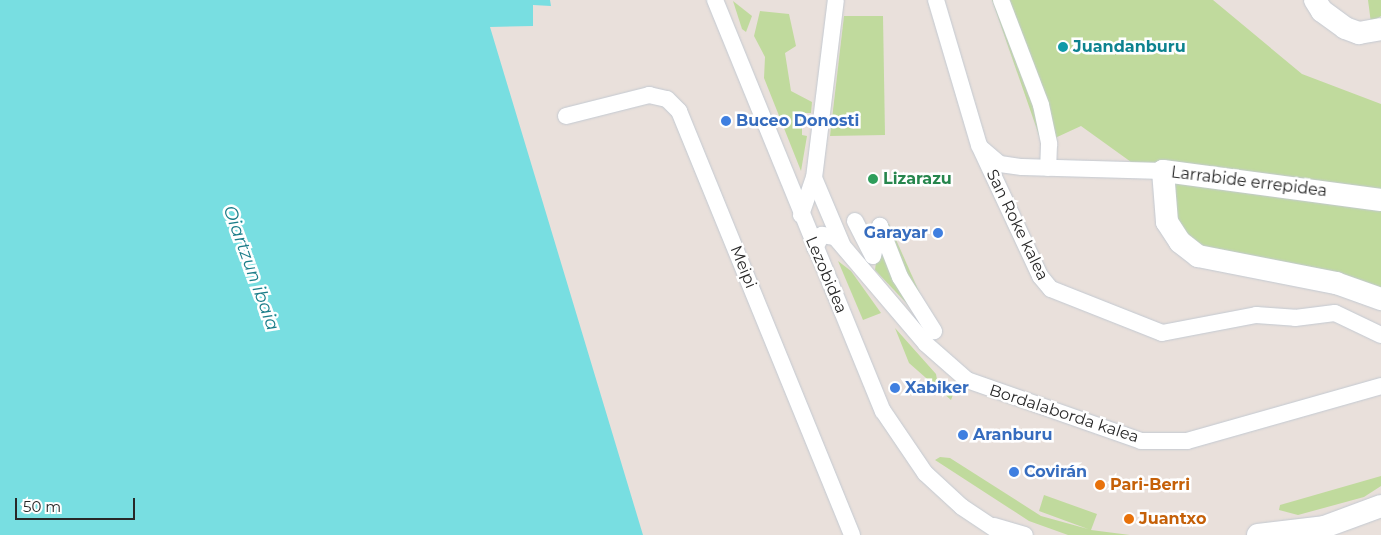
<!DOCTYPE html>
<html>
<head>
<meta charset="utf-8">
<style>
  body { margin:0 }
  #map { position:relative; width:1381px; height:535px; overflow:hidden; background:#e9e0db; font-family:Montserrat,sans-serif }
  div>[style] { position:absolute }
  .green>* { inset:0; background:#c0da9d }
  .water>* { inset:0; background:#78dee1 }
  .roads { filter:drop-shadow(0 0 1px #c3c9d1) drop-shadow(0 0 1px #c3c9d1) }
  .street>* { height:16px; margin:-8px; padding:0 8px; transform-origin:8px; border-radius:8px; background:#fff }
  .secondary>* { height:22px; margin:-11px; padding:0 11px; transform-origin:11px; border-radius:11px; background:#fff }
  .dots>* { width:14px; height:14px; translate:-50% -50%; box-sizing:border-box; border:2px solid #fff; border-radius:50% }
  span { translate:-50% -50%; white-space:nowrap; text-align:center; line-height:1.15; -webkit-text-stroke:5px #fff; paint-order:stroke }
  .culture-label { font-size:16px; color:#0d838f; font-weight:700 }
  .left { translate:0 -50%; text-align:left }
  .shop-label { font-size:16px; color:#366cbe; font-weight:700 }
  .right { translate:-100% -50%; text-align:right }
  .leisure-label { font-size:16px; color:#27864d; font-weight:700 }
  .street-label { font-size:16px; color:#282828 }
  .food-label { font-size:16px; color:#c56008; font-weight:700 }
  .water-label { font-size:18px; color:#1b7d89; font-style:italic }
  .scale { position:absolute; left:15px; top:498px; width:120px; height:22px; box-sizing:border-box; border:2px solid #282828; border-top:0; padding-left:6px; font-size:15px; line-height:18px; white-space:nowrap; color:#282828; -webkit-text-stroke:4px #fff; paint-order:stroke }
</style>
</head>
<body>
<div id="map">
  <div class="green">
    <i style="clip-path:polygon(992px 0,1213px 0,1302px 74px,1381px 104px,1381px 299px,1218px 262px,1173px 234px,1163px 185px,1081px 126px,1042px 144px)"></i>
    <i style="clip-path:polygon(1368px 0,1381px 0,1381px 16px,1371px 23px)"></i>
    <i style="clip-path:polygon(733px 1px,752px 16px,746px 32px,742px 29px)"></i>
    <i style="clip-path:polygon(760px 11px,789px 14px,796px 46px,785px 53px,791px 91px,812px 102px,811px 113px,805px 113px,802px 123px,802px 135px,807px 136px,801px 171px,764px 78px,765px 57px,754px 36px)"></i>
    <i style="clip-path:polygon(844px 16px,883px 16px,885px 135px,830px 136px)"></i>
    <i style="clip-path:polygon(885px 224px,889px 224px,929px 314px,919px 302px)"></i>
    <i style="clip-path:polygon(880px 232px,912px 309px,875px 270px)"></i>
    <i style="clip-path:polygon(838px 261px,851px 271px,881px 313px,863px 320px)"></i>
    <i style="clip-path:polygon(895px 328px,936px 374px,938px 385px,954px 392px,951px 400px,909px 363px)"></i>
    <i style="clip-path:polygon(940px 457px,950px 458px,1041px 516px,1088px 529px,1039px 511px,1044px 495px,1097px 514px,1091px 530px,1130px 535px,1068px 535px,1029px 521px,935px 460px)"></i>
    <i style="clip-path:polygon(1381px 476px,1381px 486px,1364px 497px,1298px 515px,1279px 510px,1280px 505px)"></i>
  </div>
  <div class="water">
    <i style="clip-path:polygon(0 0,550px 0,551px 6px,533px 5px,533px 26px,490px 27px,643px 535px,0 535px)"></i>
  </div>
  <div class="roads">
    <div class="street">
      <i style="left:715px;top:0;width:444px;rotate:67.8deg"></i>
      <i style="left:883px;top:411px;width:75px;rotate:55.9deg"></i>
      <i style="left:925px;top:473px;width:50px;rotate:42.6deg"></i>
      <i style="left:962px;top:507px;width:50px;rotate:33.7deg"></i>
      <i style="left:936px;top:0;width:151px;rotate:73.5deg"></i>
      <i style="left:979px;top:145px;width:145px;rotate:65deg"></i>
      <i style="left:1040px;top:276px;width:17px;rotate:50deg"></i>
      <i style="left:1051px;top:289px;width:119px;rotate:21.6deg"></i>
      <i style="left:1162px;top:333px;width:96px;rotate:-10.8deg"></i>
      <i style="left:1256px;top:315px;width:39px;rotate:4deg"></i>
      <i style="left:1295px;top:318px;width:40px;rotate:-7.1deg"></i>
      <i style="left:1335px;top:313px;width:51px;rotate:25.6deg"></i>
      <i style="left:1001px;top:0;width:112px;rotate:69.1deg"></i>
      <i style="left:1041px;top:105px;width:40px;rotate:78deg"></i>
      <i style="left:1049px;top:144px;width:24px;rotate:92deg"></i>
      <i style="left:566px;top:116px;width:86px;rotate:-14.2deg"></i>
      <i style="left:649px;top:95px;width:18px;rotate:13deg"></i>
      <i style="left:667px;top:99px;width:17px;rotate:45deg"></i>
      <i style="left:679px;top:111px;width:458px;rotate:67.8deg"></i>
      <i style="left:982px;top:149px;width:23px;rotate:40deg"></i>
      <i style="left:1000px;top:164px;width:22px;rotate:8deg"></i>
      <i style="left:1022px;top:167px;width:141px;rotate:1.6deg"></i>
      <i style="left:814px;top:178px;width:72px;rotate:67deg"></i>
      <i style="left:801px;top:215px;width:39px;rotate:-71deg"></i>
      <i style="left:814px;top:178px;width:179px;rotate:-83deg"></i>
      <i style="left:855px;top:221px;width:39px;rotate:63deg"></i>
      <i style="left:873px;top:256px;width:31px;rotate:-77deg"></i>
      <i style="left:880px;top:226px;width:55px;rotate:68.6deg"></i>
      <i style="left:900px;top:277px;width:64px;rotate:57.8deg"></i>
      <i style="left:815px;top:248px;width:15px;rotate:-62deg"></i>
      <i style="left:822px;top:235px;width:13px;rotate:9deg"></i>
      <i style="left:835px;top:237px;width:140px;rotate:49.6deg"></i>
      <i style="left:926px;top:344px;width:55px;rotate:41.3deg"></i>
      <i style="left:967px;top:380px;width:184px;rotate:19.3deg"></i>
      <i style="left:1141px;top:441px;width:46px"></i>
      <i style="left:1187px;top:441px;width:202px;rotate:-15.8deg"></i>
      <i style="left:994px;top:526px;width:32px;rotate:16deg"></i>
    </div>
    <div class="secondary">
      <i style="left:1315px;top:0;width:13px;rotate:58deg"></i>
      <i style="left:1322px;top:11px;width:29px;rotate:36deg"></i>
      <i style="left:1345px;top:28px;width:15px;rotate:20deg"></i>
      <i style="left:1359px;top:33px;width:22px;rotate:-10deg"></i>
      <i style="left:1381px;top:200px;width:220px;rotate:-172.4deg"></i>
      <i style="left:1163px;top:171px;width:51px;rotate:85.5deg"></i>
      <i style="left:1167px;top:222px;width:24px;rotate:57deg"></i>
      <i style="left:1180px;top:242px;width:23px;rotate:38deg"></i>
      <i style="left:1198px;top:256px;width:141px;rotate:11.1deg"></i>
      <i style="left:1336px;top:283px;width:48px;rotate:19.6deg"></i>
      <i style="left:1258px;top:535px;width:66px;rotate:-6.9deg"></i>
      <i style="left:1324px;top:527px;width:61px;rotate:-20.2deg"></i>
    </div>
  </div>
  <div class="dots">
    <i style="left:1063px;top:47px;background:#0f9aa8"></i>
    <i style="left:726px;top:121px;background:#3f7fe0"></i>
    <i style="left:873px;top:179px;background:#2e9e5b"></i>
    <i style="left:938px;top:233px;background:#3f7fe0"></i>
    <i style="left:895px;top:388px;background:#3f7fe0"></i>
    <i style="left:963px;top:435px;background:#3f7fe0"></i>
    <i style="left:1014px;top:472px;background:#3f7fe0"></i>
    <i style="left:1100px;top:485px;background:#e8710a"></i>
    <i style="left:1129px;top:519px;background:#e8710a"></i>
  </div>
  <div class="culture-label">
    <span class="left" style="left:1073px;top:47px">Juandanburu</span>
  </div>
  <div class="shop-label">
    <span class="left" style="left:736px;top:121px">Buceo Donosti</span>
    <span class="right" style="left:928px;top:233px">Garayar</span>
    <span class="left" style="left:905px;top:388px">Xabiker</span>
    <span class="left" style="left:973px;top:435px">Aranburu</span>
    <span class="left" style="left:1024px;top:472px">Covirán</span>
  </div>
  <div class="leisure-label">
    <span class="left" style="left:883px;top:179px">Lizarazu</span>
  </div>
  <div class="street-label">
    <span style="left:1249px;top:182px;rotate:7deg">Larrabide errepidea</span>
    <span style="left:1017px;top:225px;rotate:64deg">San Roke kalea</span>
    <span style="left:743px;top:267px;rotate:68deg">Meipi</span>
    <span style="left:826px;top:275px;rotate:67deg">Lezobidea</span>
    <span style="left:1064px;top:414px;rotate:18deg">Bordalaborda kalea</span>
  </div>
  <div class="food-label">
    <span class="left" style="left:1110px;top:485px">Pari-Berri</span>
    <span class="left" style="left:1139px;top:519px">Juantxo</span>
  </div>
  <div class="water-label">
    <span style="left:251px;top:268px;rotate:70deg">Oiartzun ibaia</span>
  </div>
  <div class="scale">50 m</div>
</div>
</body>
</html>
